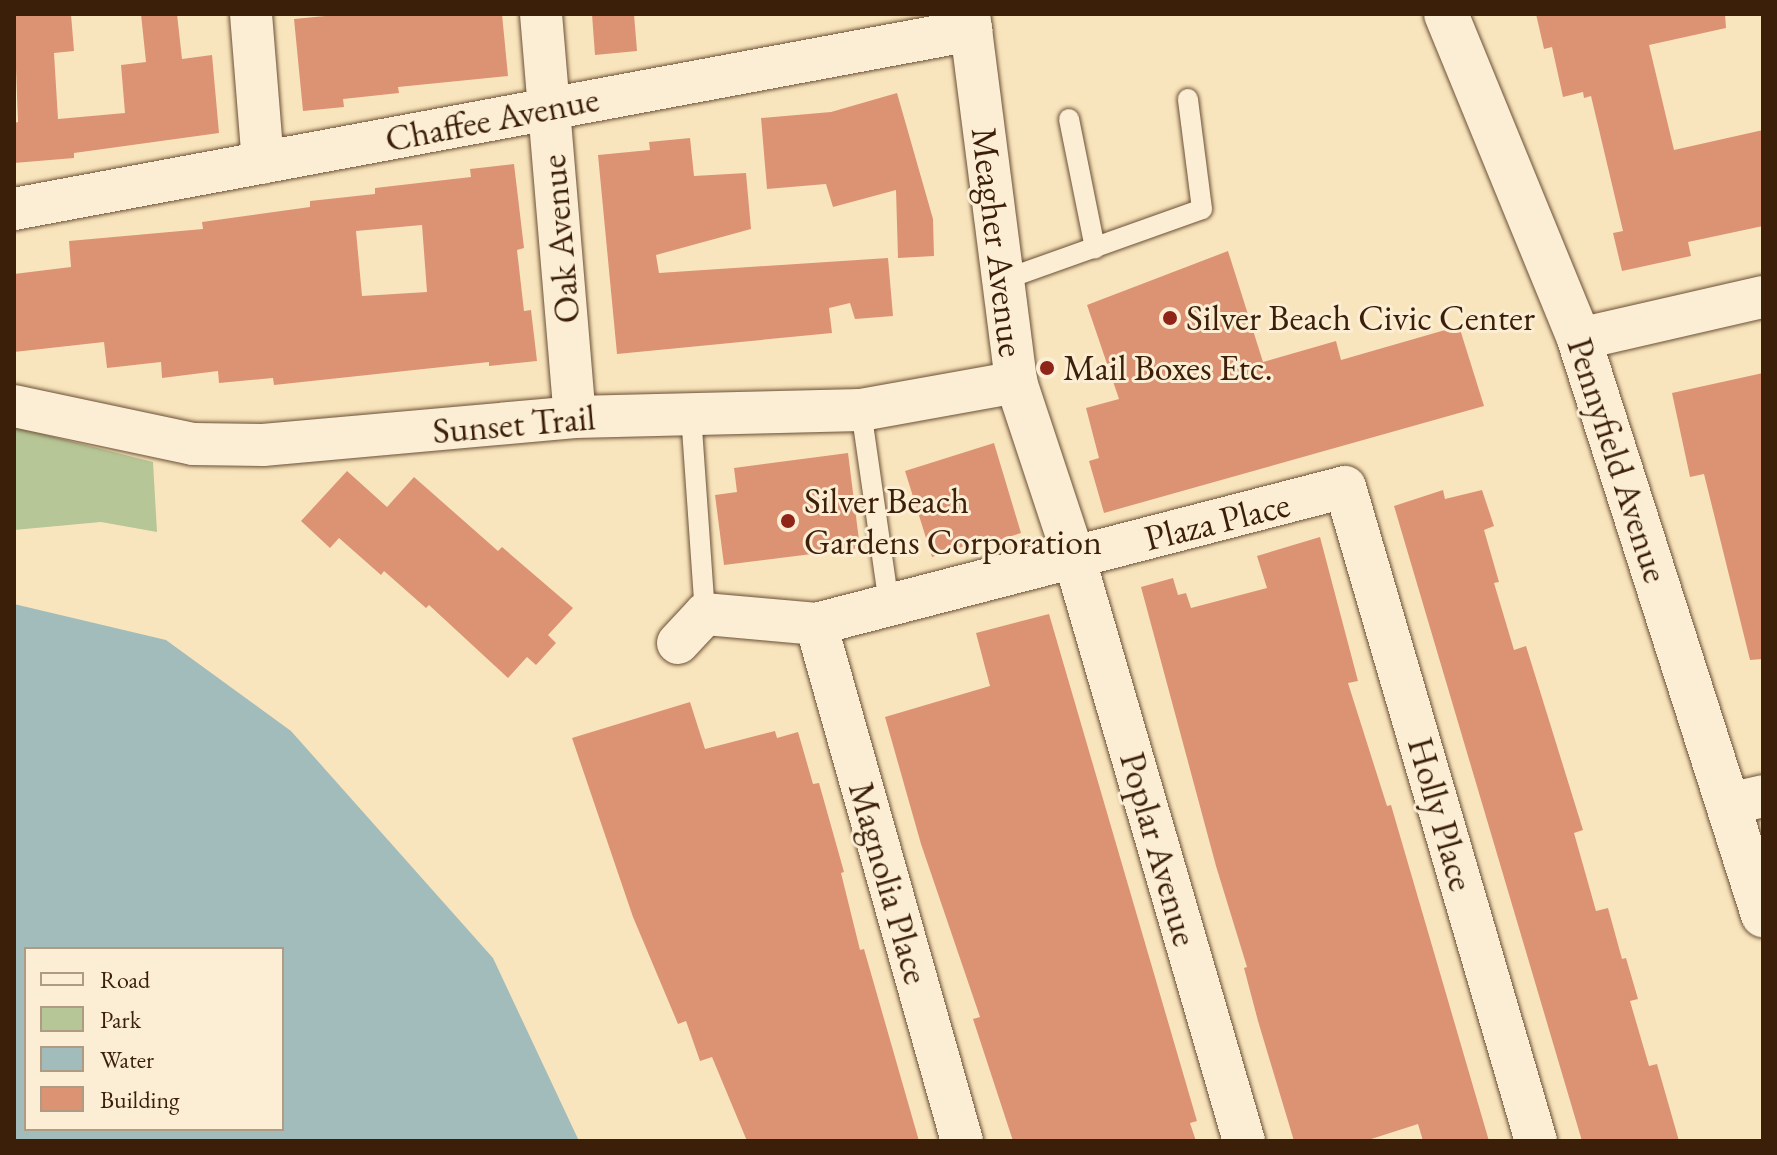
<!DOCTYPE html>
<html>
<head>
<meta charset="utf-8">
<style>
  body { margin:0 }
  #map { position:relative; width:1777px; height:1155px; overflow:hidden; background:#f9e5bd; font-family:"EB Garamond",serif }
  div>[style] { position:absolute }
  .green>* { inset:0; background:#b7c696 }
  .water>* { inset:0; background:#a2bcbb }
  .building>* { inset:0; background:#dc9374 }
  .roads { filter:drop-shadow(0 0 2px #6b5036) drop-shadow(0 0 2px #6b5036) }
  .lane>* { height:20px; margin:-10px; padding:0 10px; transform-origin:10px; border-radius:10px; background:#fbeed4 }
  .street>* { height:42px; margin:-21px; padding:0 21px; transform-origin:21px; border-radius:21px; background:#fbeed4 }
  .secondary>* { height:44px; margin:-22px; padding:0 22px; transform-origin:22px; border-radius:22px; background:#fbeed4 }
  .dots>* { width:22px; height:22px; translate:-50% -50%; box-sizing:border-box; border:4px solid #fbeed4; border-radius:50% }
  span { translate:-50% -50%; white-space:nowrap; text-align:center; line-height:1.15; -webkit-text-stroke:6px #fbeed4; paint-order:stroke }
  .street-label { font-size:36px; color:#3c1f09 }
  .poi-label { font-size:36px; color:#3c1f09 }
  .left { translate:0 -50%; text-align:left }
  .frame { position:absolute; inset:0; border:16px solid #3c1f09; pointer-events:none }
  .legend { position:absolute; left:24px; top:947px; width:260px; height:184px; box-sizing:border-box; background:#fbeed4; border:2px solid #af9b83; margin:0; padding:10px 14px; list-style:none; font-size:24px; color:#3c1f09 }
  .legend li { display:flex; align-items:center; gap:16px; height:40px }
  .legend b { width:40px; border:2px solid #af9b83 }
</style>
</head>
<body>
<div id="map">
  <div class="green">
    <i style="clip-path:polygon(14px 427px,153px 462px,157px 532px,101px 522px,14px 530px)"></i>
  </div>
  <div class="water">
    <i style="clip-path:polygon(evenodd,14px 604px,166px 640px,291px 731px,493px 958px,579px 1141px,14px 1141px,14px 604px,26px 949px,282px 949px,282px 1129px,26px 1129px,26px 949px)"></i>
  </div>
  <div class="building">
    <i style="clip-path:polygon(71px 14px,74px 51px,54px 53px,58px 119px,125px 113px,121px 65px,146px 62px,141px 14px,177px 14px,182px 59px,212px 55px,219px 133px,74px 153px,74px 158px,14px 163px,14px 123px,18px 122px,14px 16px)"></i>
    <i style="clip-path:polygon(346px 14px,502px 14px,508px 76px,398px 87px,399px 93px,343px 99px,344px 107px,303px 111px,294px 19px)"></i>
    <i style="clip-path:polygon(592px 14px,634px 14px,637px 51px,595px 55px)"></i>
    <i style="clip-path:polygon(1536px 14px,1725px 14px,1726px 28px,1649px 45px,1674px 150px,1763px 130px,1763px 226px,1688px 242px,1691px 256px,1622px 271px,1613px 233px,1623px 231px,1591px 96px,1584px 98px,1583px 92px,1563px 97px,1552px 47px,1544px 49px)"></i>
    <i style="clip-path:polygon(897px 93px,933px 219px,934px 256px,898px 258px,896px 190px,833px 207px,826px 184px,767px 189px,761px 118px,831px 112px)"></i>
    <i style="clip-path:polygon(690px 138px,694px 176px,746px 173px,751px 229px,656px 255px,659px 273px,888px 258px,893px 316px,855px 319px,850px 303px,829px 308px,832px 333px,617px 354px,598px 155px,650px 150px,649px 142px)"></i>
    <i style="clip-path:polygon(evenodd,514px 164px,524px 248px,517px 250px,524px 311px,531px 310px,537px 361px,489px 366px,489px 362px,274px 385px,273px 378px,219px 383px,218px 371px,162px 378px,161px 362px,107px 368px,104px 342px,14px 352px,14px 274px,71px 267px,69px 241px,203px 229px,202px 222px,310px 207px,310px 201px,375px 194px,375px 188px,471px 177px,470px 169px,514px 164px,422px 225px,427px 292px,362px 296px,356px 231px,422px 225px)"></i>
    <i style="clip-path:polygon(1228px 251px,1263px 362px,1336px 341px,1341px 360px,1459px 326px,1484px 406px,1104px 513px,1089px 461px,1099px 458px,1086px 408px,1119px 399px,1087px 305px)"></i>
    <i style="clip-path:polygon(1763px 373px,1763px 659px,1750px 660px,1704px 474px,1690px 477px,1672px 393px)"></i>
    <i style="clip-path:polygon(994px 443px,1021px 533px,984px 545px,982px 540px,932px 557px,905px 471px)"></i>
    <i style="clip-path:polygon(848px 453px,860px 548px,724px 565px,715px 495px,737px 492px,734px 468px)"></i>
    <i style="clip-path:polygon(347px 471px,387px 507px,414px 477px,498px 551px,502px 547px,573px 608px,548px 635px,556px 643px,536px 665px,527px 657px,508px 678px,429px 605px,426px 608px,384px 571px,381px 575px,339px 538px,330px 548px,301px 521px)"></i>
    <i style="clip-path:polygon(1443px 490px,1445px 499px,1482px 490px,1494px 526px,1484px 530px,1499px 582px,1494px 583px,1514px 650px,1526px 646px,1583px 830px,1574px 833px,1596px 911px,1608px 908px,1622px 959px,1626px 958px,1638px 999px,1630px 1001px,1649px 1066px,1657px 1064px,1679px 1141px,1582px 1141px,1394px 506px)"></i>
    <i style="clip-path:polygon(1320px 537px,1358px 681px,1348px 683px,1387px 806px,1391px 805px,1489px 1141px,1423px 1141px,1418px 1124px,1365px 1141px,1294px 1141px,1258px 1021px,1244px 968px,1247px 967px,1216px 866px,1141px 587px,1173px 578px,1178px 595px,1186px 593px,1191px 608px,1267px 588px,1257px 556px)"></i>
    <i style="clip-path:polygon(1049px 614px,1197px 1121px,1190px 1123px,1196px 1141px,1013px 1141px,973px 1019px,980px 1017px,921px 844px,885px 717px,990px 686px,976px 633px)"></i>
    <i style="clip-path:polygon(690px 702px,705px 749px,775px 731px,777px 738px,798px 732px,813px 784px,819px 783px,844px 872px,841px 873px,860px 950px,864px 949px,919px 1141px,747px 1141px,712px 1057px,700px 1061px,686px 1021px,678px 1024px,633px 917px,572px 738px)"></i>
  </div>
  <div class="roads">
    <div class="lane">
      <i style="left:1069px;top:119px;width:132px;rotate:78.6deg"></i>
      <i style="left:1003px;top:280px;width:211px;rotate:-19.6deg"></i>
      <i style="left:1202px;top:209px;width:111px;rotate:-97.3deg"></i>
      <i style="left:861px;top:410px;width:197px;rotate:81.8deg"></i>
      <i style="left:691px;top:414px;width:200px;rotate:86deg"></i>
    </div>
    <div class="street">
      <i style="left:251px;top:14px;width:149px;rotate:85.4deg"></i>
      <i style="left:541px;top:14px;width:404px;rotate:85.2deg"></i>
      <i style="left:969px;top:14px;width:371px;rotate:82.7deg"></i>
      <i style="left:1016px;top:382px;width:184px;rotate:71.7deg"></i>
      <i style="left:1074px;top:557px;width:608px;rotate:73.77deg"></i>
      <i style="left:14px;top:209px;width:974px;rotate:-10.59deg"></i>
      <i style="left:1579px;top:339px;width:189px;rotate:-12.9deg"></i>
      <i style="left:14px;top:406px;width:183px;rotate:12deg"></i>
      <i style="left:193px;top:444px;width:70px;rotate:0.8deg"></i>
      <i style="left:263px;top:445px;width:313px;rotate:-5.1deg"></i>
      <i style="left:575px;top:417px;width:286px;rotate:-1.4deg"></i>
      <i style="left:861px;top:410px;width:158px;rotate:-10.2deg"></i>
      <i style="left:816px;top:624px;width:537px;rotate:74.23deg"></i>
      <i style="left:678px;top:643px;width:40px;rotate:-47deg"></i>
      <i style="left:705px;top:614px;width:111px;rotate:5.1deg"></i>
      <i style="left:816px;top:624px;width:546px;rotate:-14.52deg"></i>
      <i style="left:1345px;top:487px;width:681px;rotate:73.72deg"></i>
      <i style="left:1729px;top:804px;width:35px;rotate:-13deg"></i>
    </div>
    <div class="secondary">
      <i style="left:1446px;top:14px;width:351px;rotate:67.7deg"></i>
      <i style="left:1579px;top:339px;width:605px;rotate:72.28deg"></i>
    </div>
  </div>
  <div class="dots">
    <i style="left:1170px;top:318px;background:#8f2418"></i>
    <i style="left:1047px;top:368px;background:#8f2418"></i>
    <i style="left:788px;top:521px;background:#8f2418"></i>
  </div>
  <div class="street-label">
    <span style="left:492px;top:119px;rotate:-11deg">Chaffee Avenue</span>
    <span style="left:560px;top:239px;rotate:-95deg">Oak Avenue</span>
    <span style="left:998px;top:242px;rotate:83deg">Meagher Avenue</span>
    <span style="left:514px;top:424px;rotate:-5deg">Sunset Trail</span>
    <span style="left:1618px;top:460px;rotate:72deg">Pennyfield Avenue</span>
    <span style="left:1217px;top:521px;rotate:-14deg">Plaza Place</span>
    <span style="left:1441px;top:814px;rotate:74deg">Holly Place</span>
    <span style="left:1159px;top:849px;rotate:74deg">Poplar Avenue</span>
    <span style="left:889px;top:883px;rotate:74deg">Magnolia Place</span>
  </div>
  <div class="poi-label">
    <span class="left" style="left:1186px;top:318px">Silver Beach Civic Center</span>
    <span class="left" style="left:1063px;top:368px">Mail Boxes Etc.</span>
    <span class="left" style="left:804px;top:521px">Silver Beach<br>Gardens Corporation</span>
  </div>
  <div class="frame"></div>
  <ul class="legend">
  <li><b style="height:10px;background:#fbeed4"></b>Road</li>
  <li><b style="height:22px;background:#b7c696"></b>Park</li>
  <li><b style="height:22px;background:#a2bcbb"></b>Water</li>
  <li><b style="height:22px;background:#dc9374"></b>Building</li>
  </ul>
</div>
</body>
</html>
